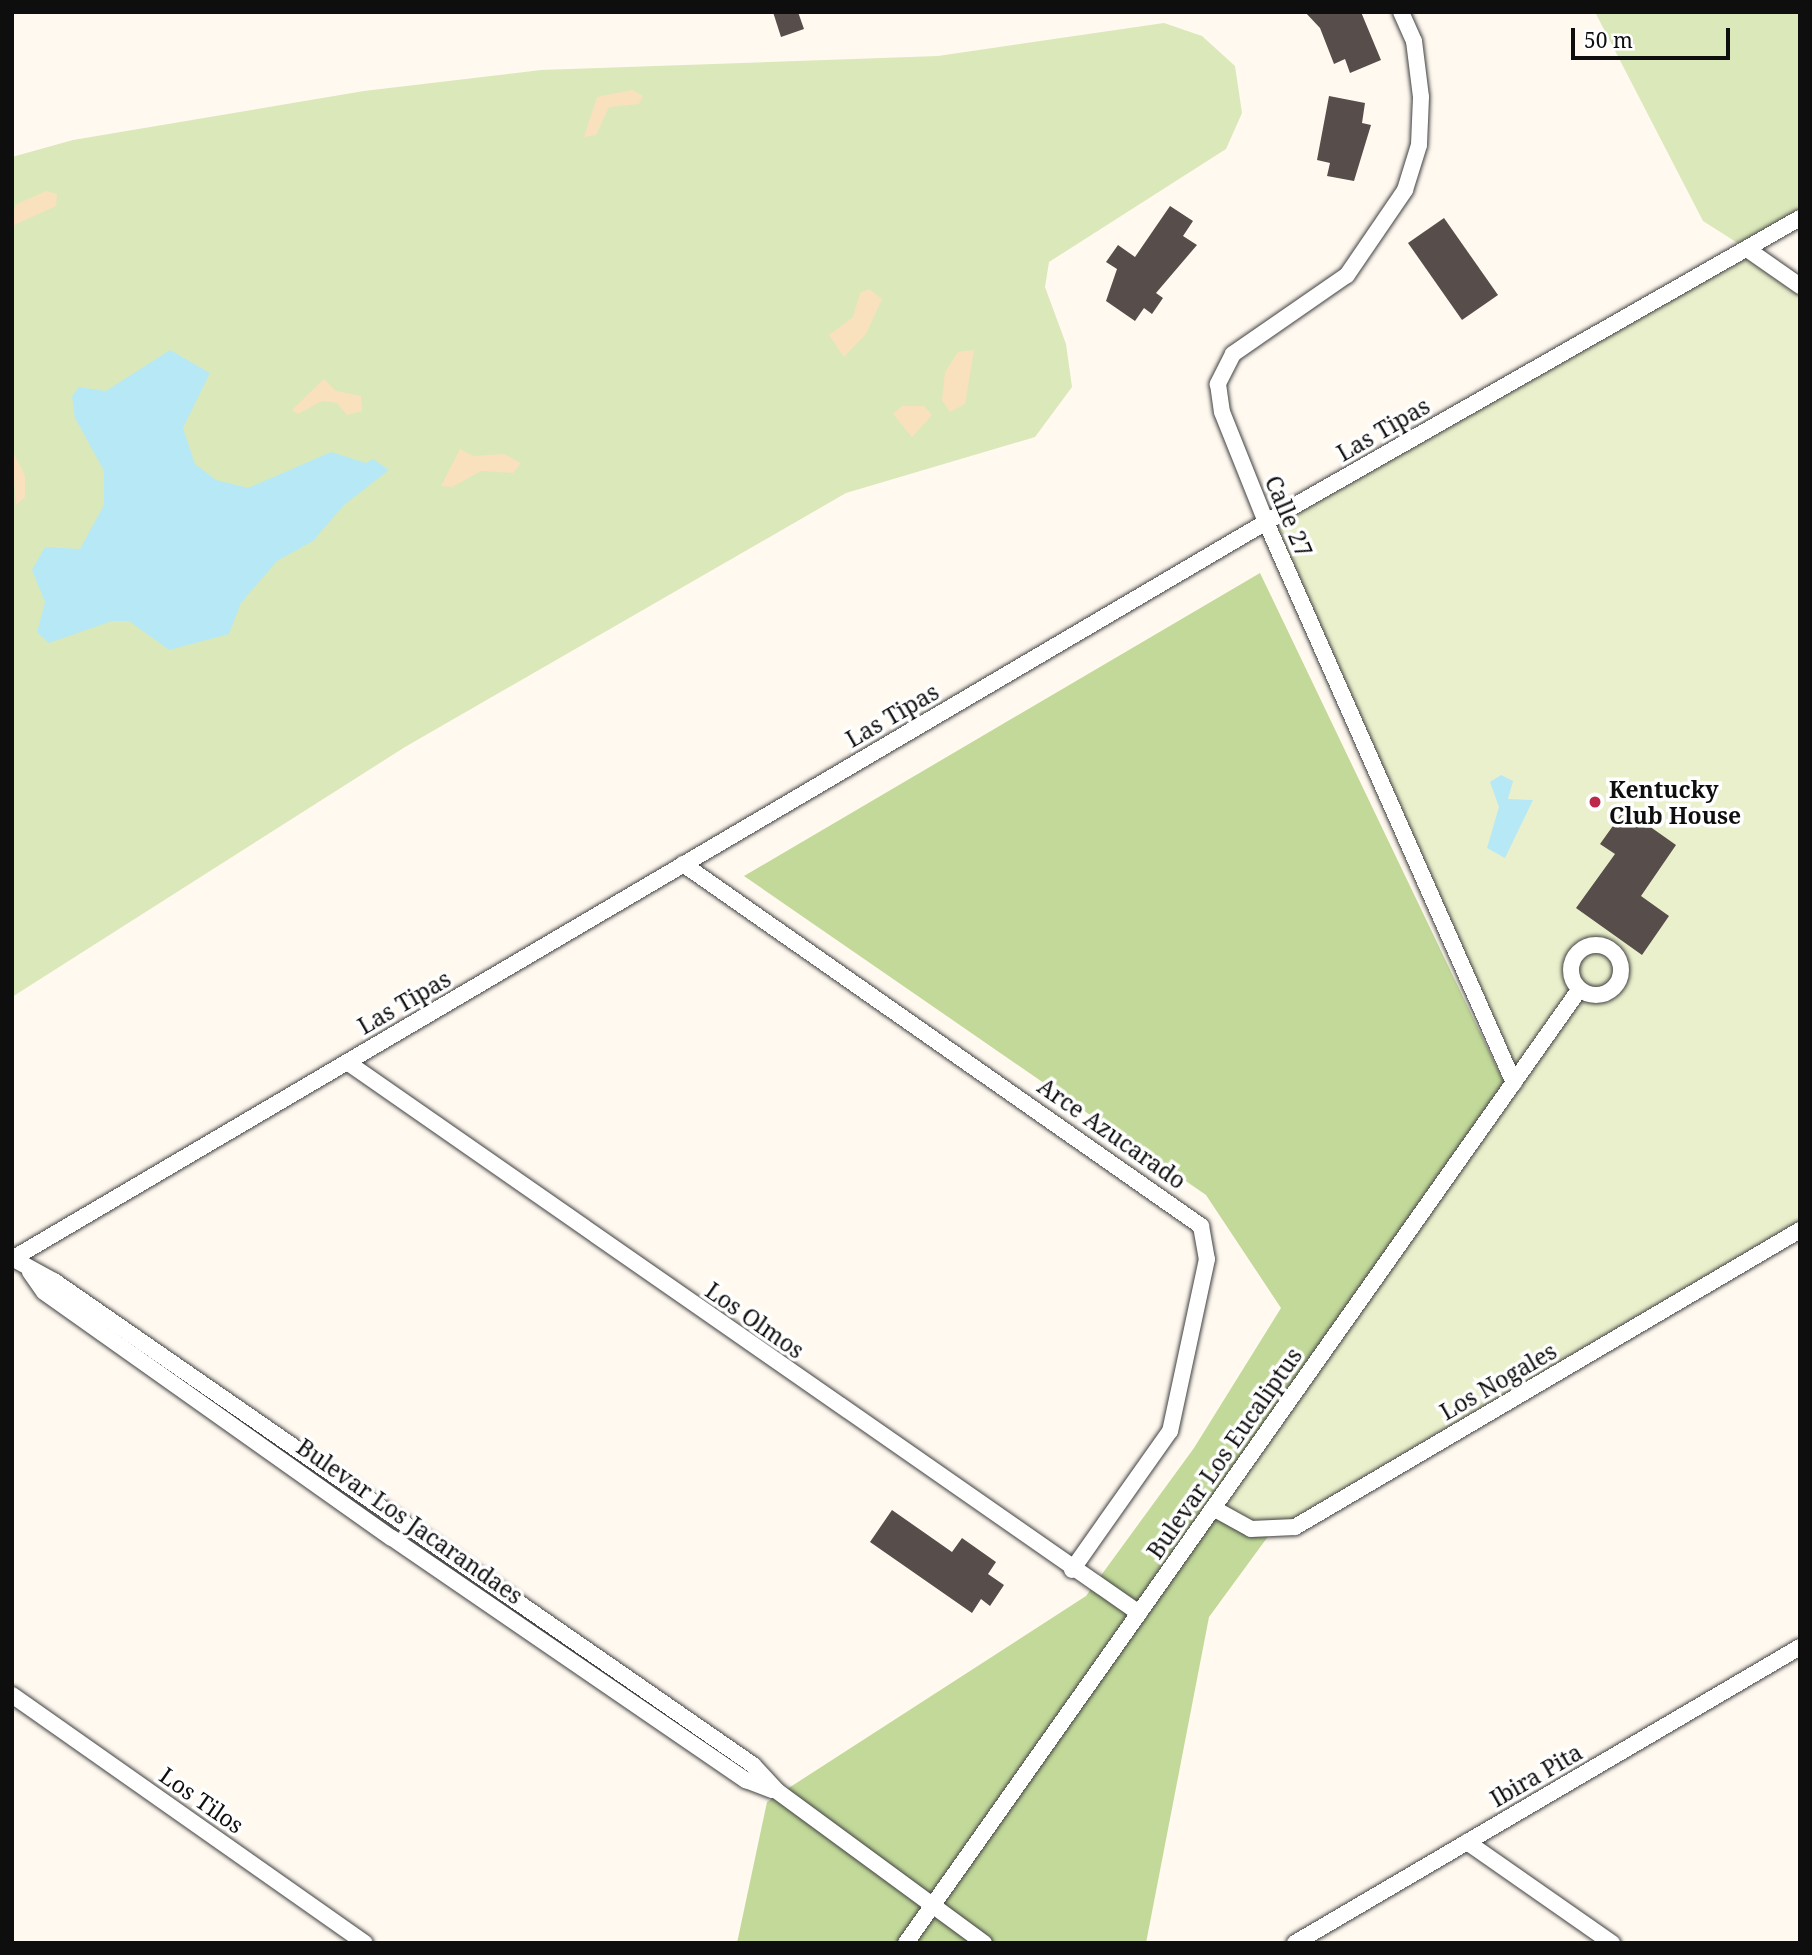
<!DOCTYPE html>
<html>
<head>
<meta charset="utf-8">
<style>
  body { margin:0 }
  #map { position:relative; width:1812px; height:1955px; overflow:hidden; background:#fff9f0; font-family:"Noto Serif",serif }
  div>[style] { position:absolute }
  .green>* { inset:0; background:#dbe8ba }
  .forest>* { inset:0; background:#c2d99a }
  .sand>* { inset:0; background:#f9e1be }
  .pitch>* { inset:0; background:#eaf0cc }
  .water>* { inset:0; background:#b6e9f5 }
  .building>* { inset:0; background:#574d4b }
  .roads { filter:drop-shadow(0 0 2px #414141) drop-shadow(0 0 2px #414141) }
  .street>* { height:16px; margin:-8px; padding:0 8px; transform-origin:8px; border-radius:8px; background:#fff }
  .street>.ring { margin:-8px; padding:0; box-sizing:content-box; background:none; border:16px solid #fff; border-radius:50% }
  .dots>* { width:19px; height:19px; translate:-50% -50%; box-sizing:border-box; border:4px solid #fff; border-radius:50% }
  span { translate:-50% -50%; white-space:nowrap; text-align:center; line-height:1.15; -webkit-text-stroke:7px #fff; paint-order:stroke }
  .street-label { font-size:23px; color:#0e0e0e }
  .poi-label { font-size:23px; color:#0e0e0e; font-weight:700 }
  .left { translate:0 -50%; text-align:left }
  .frame { position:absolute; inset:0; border:14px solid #0e0e0e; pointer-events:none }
  .scale { position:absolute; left:1571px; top:28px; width:159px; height:32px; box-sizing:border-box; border:4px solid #0e0e0e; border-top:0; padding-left:9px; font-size:21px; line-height:24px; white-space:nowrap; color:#0e0e0e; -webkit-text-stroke:5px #fff; paint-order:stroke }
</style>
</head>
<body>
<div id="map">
  <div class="green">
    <i style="clip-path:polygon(1595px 12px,1800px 12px,1800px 218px,1747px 249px,1703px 221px)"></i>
    <i style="clip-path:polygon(1164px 23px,1202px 36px,1235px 66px,1242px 113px,1226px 149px,1049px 262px,1045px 287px,1066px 344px,1072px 387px,1035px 437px,846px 493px,405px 747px,12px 997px,12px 157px,73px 140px,364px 91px,541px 70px,938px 56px)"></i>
  </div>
  <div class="forest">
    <i style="clip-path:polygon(1260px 573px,1502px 1078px,1567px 1129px,1209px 1617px,1146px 1943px,737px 1943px,767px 1802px,1086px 1596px,1194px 1448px,1281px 1308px,1206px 1195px,744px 876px)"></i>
  </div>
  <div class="sand">
    <i style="clip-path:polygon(632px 90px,643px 96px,639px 104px,609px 107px,596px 135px,584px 137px,597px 97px)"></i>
    <i style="clip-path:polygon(46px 191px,57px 194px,56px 206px,12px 226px,15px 205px)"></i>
    <i style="clip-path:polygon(869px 289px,882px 299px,866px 334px,844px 357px,829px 335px,853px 317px,860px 293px)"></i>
    <i style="clip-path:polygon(974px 350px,965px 404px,950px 412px,942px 400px,945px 372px,958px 352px)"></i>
    <i style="clip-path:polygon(324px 379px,336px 391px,361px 396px,362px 411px,347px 415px,337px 403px,322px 401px,298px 414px,292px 410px)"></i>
    <i style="clip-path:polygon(902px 406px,924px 406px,932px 415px,912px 437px,893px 414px)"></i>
    <i style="clip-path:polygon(460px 449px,473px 456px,504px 454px,521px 463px,513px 473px,481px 471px,452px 487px,441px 486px)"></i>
    <i style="clip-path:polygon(12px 450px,25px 476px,25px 497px,16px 505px)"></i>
  </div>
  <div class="pitch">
    <i style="clip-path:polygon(1747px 249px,1800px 286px,1800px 1230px,1295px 1527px,1251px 1529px,1213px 1508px,1514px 1083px,1266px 522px)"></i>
  </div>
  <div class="water">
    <i style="clip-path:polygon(170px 350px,210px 373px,183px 428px,195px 464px,216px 480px,248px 488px,331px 452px,366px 463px,373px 459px,389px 470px,344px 505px,313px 541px,277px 561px,241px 603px,229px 634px,169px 650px,129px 621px,112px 621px,49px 643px,37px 632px,45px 602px,32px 570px,45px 547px,80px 549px,104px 505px,104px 471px,75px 418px,72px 396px,79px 387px,106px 391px)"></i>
    <i style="clip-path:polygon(1501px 775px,1513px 781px,1508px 799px,1533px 800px,1505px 858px,1487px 848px,1499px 807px,1490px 782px)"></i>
  </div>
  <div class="building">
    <i style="clip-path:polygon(773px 12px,798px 12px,804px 29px,781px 37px)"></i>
    <i style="clip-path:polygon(1305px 12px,1361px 12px,1381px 60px,1350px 73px,1345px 59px,1334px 64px,1320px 28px)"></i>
    <i style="clip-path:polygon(1329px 96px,1365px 103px,1362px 123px,1371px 125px,1354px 181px,1327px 176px,1330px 163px,1317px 160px)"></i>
    <i style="clip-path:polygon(1170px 206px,1193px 221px,1183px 236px,1197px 245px,1156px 293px,1163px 298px,1152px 314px,1144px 308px,1135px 321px,1106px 301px,1117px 269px,1106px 262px,1118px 245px,1135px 257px)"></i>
    <i style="clip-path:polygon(1444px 218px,1498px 295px,1462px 320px,1408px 243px)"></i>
    <i style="clip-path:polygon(1625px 809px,1676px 845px,1641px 896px,1669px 916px,1642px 955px,1576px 908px,1615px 854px,1600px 844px)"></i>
    <i style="clip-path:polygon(892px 1510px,952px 1552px,962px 1538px,996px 1562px,988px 1574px,1004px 1585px,990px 1606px,981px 1599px,972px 1613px,870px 1542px)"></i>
  </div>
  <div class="roads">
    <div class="street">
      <i style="left:1401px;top:12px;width:32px;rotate:66deg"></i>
      <i style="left:1414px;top:41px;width:56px;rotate:82.9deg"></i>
      <i style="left:1421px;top:97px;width:48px;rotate:92.4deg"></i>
      <i style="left:1419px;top:145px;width:47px;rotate:107.3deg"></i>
      <i style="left:1405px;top:190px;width:103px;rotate:124.3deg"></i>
      <i style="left:1347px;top:275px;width:139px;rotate:145.3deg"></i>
      <i style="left:1233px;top:354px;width:34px;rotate:117deg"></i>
      <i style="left:1218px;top:384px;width:28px;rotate:82deg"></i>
      <i style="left:1222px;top:412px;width:118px;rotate:68.2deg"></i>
      <i style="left:1266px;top:522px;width:613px;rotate:66.15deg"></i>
      <i style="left:1747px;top:249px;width:65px;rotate:34.9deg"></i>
      <i style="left:683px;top:864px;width:632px;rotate:34.95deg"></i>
      <i style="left:1201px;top:1226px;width:34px;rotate:80deg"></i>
      <i style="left:1207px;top:1259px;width:176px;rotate:102.1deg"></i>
      <i style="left:1170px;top:1431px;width:170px;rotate:125.2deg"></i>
      <i class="ring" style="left:1571px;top:945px;width:34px;height:34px"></i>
      <i style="left:347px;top:1062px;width:965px;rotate:34.83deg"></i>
      <i style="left:12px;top:1258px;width:48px;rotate:28.7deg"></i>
      <i style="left:54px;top:1281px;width:850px;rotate:34.7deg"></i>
      <i style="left:753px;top:1765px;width:35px;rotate:47deg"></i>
      <i style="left:777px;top:1791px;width:257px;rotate:36.3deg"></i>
      <i style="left:12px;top:1259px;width:1455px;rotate:-30.44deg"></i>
      <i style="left:1266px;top:522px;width:614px;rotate:-29.65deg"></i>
      <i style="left:30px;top:1272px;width:24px;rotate:55deg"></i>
      <i style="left:44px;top:1292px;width:426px;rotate:35.3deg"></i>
      <i style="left:392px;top:1538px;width:429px;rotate:34.4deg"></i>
      <i style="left:746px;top:1780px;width:28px;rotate:21deg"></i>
      <i style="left:1213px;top:1508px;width:43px;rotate:28.9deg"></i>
      <i style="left:1251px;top:1529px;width:44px;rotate:-2.6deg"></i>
      <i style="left:1295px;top:1527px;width:586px;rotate:-30.46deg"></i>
      <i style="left:12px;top:1695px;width:431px;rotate:35.1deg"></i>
      <i style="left:1467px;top:1842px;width:177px;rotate:34.9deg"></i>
      <i style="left:906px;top:1943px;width:1167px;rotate:-54.77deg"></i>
      <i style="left:1295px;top:1943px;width:585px;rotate:-30.38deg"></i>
    </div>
  </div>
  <div class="dots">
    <i style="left:1595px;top:802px;background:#bb294b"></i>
  </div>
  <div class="street-label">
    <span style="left:1383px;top:429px;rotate:-30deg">Las Tipas</span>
    <span style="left:1289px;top:516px;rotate:67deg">Calle 27</span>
    <span style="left:892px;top:715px;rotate:-30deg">Las Tipas</span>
    <span style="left:404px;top:1002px;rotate:-30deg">Las Tipas</span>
    <span style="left:1112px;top:1133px;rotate:35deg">Arce Azucarado</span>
    <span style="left:755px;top:1320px;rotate:35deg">Los Olmos</span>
    <span style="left:1498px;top:1381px;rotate:-30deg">Los Nogales</span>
    <span style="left:1224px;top:1453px;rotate:-55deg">Bulevar Los Eucaliptus</span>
    <span style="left:410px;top:1521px;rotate:35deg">Bulevar Los Jacarandaes</span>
    <span style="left:1536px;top:1775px;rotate:-30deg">Ibira Pita</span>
    <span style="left:202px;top:1800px;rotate:35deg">Los Tilos</span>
  </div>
  <div class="poi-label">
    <span class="left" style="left:1609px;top:802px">Kentucky<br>Club House</span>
  </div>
  <div class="frame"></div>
  <div class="scale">50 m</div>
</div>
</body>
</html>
